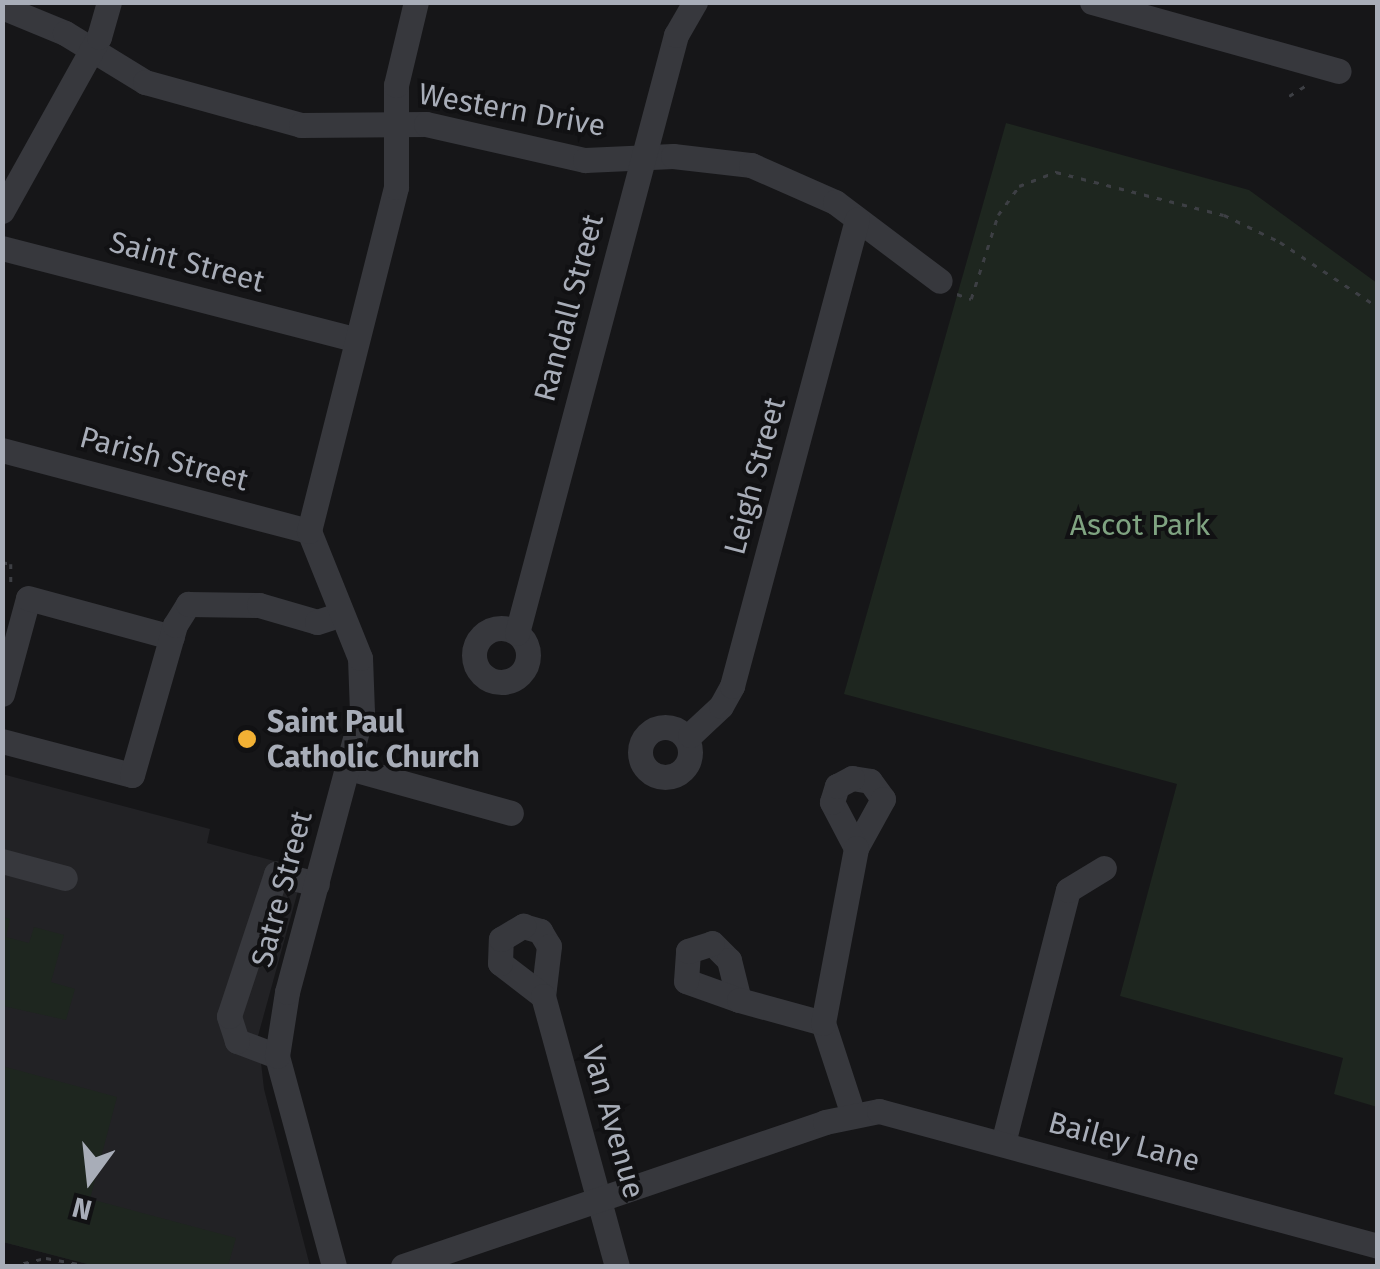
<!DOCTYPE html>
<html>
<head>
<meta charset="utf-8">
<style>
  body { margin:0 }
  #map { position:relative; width:1380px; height:1269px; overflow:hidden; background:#161618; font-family:"Fira Sans",sans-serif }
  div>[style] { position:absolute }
  .built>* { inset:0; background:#222225 }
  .green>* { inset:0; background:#1e261f }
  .path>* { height:2.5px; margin-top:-1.25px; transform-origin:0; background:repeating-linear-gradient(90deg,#3d3f44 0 5px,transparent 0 13px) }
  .minor>* { height:25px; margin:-12.5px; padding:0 12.5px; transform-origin:12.5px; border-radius:12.5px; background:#37383d }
  .minor>.ring { margin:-12.5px; padding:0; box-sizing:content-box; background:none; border:25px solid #37383d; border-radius:50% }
  .dots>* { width:28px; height:28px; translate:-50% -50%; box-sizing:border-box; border:5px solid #111113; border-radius:50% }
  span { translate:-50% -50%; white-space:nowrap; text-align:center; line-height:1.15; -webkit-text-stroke:8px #111113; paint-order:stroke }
  .street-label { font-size:30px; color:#a8adb8 }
  .park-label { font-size:30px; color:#7fa381 }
  .poi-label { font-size:30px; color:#a8adb8; font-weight:700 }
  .left { translate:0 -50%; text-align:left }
  .frame { position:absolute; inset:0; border:5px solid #a8adb8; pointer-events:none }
  .north { position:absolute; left:40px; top:1129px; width:100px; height:100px; -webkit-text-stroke:8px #111113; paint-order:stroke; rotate:195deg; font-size:28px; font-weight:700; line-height:40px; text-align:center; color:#a8adb8 }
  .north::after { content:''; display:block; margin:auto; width:35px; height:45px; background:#a8adb8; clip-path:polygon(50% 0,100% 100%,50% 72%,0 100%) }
</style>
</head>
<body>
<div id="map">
  <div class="built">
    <i style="clip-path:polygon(2px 774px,210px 829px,207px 843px,304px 869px,258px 1036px,264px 1089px,310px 1266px,95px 1266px,3px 1242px)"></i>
  </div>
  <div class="green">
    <i style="clip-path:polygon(1006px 123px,1249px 190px,1377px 283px,1377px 1107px,1334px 1094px,1343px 1058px,1120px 996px,1177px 784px,844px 694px)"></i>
    <i style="clip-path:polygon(3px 917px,10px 919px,6px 937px,29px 943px,34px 927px,64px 935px,51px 982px,75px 989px,66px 1020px,3px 1006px)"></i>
    <i style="clip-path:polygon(2px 1066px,117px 1097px,90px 1199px,236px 1238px,228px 1266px,95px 1266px,3px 1242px)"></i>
  </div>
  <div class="path">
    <i style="left:1289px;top:96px;width:22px;rotate:-32deg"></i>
    <i style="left:957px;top:294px;width:15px;rotate:20deg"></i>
    <i style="left:971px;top:299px;width:88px;rotate:-72.2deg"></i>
    <i style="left:998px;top:215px;width:36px;rotate:-54deg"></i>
    <i style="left:1019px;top:186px;width:40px;rotate:-21deg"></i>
    <i style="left:1056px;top:172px;width:173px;rotate:14.4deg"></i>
    <i style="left:1224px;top:215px;width:62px;rotate:25.7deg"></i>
    <i style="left:1280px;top:242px;width:118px;rotate:33.6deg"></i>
    <i style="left:2px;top:562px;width:9px;rotate:13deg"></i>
    <i style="left:11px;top:564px;width:18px;rotate:90deg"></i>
    <i style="left:11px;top:1266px;width:36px;rotate:-13deg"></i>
    <i style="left:46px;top:1258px;width:44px;rotate:10.5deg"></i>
  </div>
  <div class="minor">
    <i style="left:1092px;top:2px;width:256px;rotate:15.6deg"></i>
    <i style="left:2px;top:7px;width:68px;rotate:22.4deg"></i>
    <i style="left:65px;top:33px;width:94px;rotate:31.5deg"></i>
    <i style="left:145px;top:82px;width:162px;rotate:15.4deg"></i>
    <i style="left:301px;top:125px;width:125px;rotate:-0.5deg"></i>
    <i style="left:426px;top:124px;width:163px;rotate:12.8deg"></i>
    <i style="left:585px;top:160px;width:88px;rotate:-2.6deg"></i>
    <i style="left:673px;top:156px;width:79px;rotate:6.6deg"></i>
    <i style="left:751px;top:165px;width:92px;rotate:23.8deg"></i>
    <i style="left:835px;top:202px;width:131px;rotate:37deg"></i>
    <i style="left:2px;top:211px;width:199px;rotate:-60.9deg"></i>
    <i style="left:99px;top:37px;width:36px;rotate:-74deg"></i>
    <i style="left:2px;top:248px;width:365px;rotate:14.5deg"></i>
    <i style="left:2px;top:450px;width:318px;rotate:14.8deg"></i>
    <i class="ring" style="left:474px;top:628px;width:29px;height:29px"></i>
    <i style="left:517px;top:633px;width:619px;rotate:-75.11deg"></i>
    <i style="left:676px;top:35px;width:38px;rotate:-60deg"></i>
    <i style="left:2px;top:694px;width:99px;rotate:-74.8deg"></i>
    <i style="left:28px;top:598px;width:149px;rotate:15.2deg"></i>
    <i class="ring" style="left:640px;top:727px;width:25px;height:25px"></i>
    <i style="left:690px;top:735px;width:42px;rotate:-43.1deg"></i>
    <i style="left:721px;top:706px;width:23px;rotate:-61deg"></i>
    <i style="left:732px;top:686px;width:483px;rotate:-75deg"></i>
    <i style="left:2px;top:741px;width:134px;rotate:14.7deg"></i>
    <i style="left:132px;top:775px;width:156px;rotate:-74deg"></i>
    <i style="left:175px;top:625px;width:25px;rotate:-58deg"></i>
    <i style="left:188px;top:604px;width:71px;rotate:0.8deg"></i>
    <i style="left:259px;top:605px;width:60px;rotate:16.3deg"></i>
    <i style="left:317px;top:622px;width:25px;rotate:-18deg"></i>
    <i style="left:349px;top:768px;width:168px;rotate:15.5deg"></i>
    <i style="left:852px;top:778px;width:18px;rotate:9deg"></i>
    <i style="left:870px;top:781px;width:22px;rotate:54deg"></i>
    <i style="left:883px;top:799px;width:56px;rotate:118.9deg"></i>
    <i style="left:856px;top:848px;width:52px;rotate:-117.6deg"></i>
    <i style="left:832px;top:802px;width:17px;rotate:-73deg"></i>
    <i style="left:837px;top:786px;width:17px;rotate:-28deg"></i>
    <i style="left:2px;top:861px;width:65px;rotate:15.1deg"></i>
    <i style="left:523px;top:926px;width:18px;rotate:16deg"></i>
    <i style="left:540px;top:931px;width:17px;rotate:59deg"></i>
    <i style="left:549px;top:946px;width:50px;rotate:96.8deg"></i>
    <i style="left:543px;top:996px;width:54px;rotate:-142.5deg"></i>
    <i style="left:500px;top:963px;width:24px;rotate:-88deg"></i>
    <i style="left:501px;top:939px;width:26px;rotate:-31deg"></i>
    <i style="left:712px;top:943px;width:24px;rotate:45deg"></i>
    <i style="left:729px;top:960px;width:41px;rotate:76deg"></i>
    <i style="left:739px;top:1000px;width:56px;rotate:-160.3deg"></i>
    <i style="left:686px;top:981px;width:30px;rotate:-86deg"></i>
    <i style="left:688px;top:951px;width:25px;rotate:-18deg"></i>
    <i style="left:543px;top:996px;width:280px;rotate:74.7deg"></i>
    <i style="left:739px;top:1000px;width:87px;rotate:15.3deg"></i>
    <i style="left:823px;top:1023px;width:97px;rotate:71.9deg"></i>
    <i style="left:823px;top:1023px;width:178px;rotate:-79.3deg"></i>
    <i style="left:277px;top:1056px;width:43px;rotate:-159.4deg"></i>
    <i style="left:237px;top:1041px;width:26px;rotate:-108deg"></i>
    <i style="left:229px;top:1016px;width:150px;rotate:-71.7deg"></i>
    <i style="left:276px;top:874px;width:42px;rotate:13.7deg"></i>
    <i style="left:1003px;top:1143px;width:261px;rotate:-75.6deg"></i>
    <i style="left:1068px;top:890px;width:42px;rotate:-31.4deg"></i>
    <i style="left:334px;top:1266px;width:218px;rotate:-105.2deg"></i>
    <i style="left:277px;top:1056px;width:65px;rotate:-81.1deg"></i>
    <i style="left:287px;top:992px;width:290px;rotate:-75deg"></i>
    <i style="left:362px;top:712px;width:54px;rotate:-92.1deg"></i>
    <i style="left:360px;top:658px;width:137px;rotate:-111.9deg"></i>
    <i style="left:309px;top:531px;width:355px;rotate:-75.8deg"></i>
    <i style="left:396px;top:187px;width:102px;rotate:-90deg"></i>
    <i style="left:396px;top:85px;width:85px;rotate:-76.5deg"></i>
    <i style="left:403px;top:1266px;width:446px;rotate:-18.8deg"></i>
    <i style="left:825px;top:1122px;width:55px;rotate:-11.5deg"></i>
    <i style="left:879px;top:1111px;width:517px;rotate:15.14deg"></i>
  </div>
  <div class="dots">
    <i style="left:247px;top:739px;background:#f2b134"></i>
  </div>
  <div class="street-label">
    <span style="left:512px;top:110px;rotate:10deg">Western Drive</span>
    <span style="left:187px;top:262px;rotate:15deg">Saint Street</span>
    <span style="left:569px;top:308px;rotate:-75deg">Randall Street</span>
    <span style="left:164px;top:459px;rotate:15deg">Parish Street</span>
    <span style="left:755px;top:476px;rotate:-75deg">Leigh Street</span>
    <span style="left:282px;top:889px;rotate:-75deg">Satre Street</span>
    <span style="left:613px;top:1122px;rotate:74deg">Van Avenue</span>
    <span style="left:1124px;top:1142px;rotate:15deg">Bailey Lane</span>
  </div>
  <div class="park-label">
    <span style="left:1140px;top:525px">Ascot Park</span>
  </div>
  <div class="poi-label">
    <span class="left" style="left:267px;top:739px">Saint Paul<br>Catholic Church</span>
  </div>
  <div class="frame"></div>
  <div class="north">N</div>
</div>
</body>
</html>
